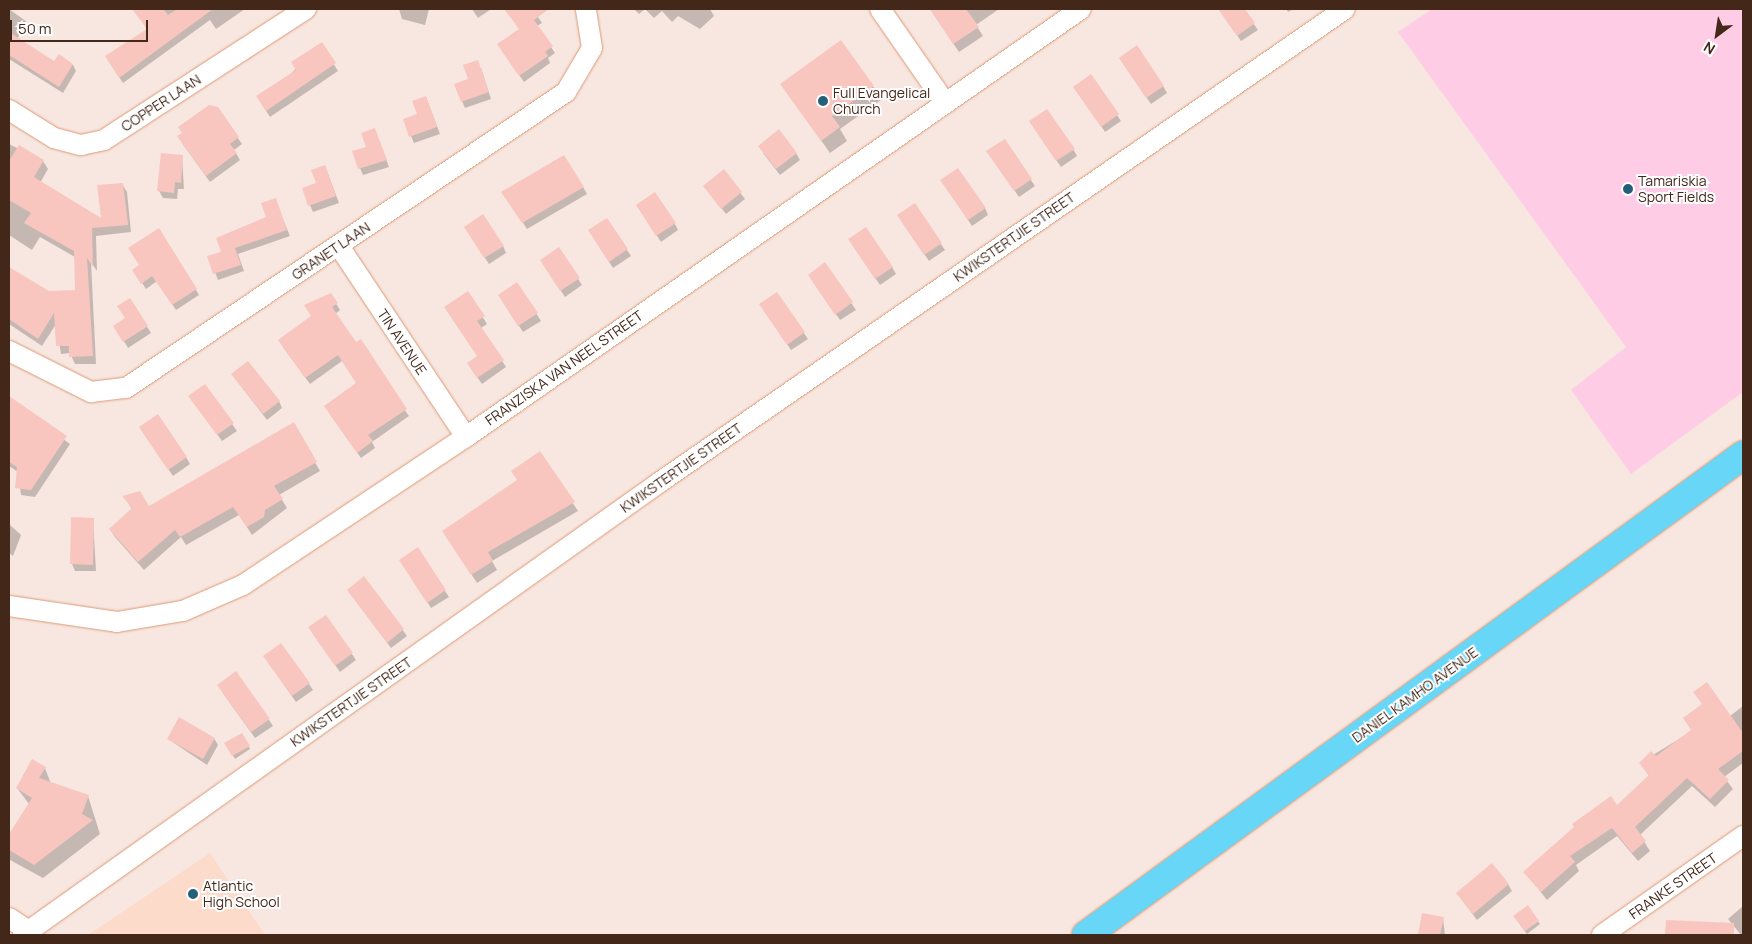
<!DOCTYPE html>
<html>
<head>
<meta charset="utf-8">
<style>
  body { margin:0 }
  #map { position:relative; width:1752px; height:944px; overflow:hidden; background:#f7e7e0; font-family:Manrope,sans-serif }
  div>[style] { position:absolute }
  .built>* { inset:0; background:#fcdbcb }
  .green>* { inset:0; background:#ffcce5 }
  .shadow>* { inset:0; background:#0003 }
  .building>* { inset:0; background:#f8c6bf }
  .roads { filter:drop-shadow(0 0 1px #de9875) drop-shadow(0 0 1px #de9875) }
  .minor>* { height:20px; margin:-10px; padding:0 10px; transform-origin:10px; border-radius:10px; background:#fff }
  .primary>* { height:28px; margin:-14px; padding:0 14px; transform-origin:14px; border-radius:14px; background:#68d7f7 }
  .dots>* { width:14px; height:14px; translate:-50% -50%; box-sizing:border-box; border:2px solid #fff; border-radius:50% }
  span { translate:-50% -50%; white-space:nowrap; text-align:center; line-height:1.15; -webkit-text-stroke:4px #fff; paint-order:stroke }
  .poi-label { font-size:14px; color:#432719 }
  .left { translate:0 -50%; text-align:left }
  .street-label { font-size:14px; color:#432719 }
  .frame { position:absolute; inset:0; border:10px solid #432719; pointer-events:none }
  .north { position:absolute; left:1692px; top:10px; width:50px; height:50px; -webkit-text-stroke:4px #fff; paint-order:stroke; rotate:211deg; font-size:14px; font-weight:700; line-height:20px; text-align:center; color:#432719 }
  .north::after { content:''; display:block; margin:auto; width:18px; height:22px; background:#432719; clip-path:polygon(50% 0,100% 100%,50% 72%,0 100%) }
  .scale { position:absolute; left:10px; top:20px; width:138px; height:22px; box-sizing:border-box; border:2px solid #432719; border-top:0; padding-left:6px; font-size:15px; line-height:18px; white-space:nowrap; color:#432719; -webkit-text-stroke:4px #fff; paint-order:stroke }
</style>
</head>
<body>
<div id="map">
  <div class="built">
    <i style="clip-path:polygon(210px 853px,265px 935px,88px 935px)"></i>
  </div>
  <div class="green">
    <i style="clip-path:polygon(1432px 9px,1743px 9px,1743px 392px,1631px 474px,1571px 390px,1626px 347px,1398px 32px)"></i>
  </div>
  <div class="shadow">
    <i style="clip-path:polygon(9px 9px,27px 22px,17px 39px,55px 63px,73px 65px,76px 71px,63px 93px,9px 59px)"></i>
    <i style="clip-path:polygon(144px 9px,245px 9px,216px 29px,210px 20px,123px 83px,110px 63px,148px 30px,137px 14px)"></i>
    <i style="clip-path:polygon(399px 9px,429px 9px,425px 25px,402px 19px)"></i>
    <i style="clip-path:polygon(472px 9px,491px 9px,478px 18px)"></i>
    <i style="clip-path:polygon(524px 9px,532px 9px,538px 17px,542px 23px,537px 26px,555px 53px,548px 58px,550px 63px,524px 82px,502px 51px,520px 30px,512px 17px)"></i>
    <i style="clip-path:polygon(634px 9px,710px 9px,714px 16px,700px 29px,678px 16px,672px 22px,662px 11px,654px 18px,645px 9px,639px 14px)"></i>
    <i style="clip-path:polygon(930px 9px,999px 9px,976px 25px,983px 36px,959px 52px)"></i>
    <i style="clip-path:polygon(1219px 9px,1243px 9px,1258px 30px,1241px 41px)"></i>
    <i style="clip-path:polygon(1286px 9px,1294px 9px,1288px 12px)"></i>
    <i style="clip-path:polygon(321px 44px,338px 71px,270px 117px,261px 103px)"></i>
    <i style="clip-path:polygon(1124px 65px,1163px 86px,1167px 93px,1151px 104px)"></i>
    <i style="clip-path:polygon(481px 68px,491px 99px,465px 108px,462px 101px,470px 80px)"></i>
    <i style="clip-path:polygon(1091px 76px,1121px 121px,1105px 132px,1079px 93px)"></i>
    <i style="clip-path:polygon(782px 85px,873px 86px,881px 100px,840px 129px,847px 141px,830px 153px)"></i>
    <i style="clip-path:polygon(426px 97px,440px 134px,414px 143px,404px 120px,418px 115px)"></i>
    <i style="clip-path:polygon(217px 108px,242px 144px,234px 150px,240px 160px,210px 182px,182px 143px)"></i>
    <i style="clip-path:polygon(1034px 128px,1073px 149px,1077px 156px,1061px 167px)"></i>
    <i style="clip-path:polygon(375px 130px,389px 167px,363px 175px,353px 152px,367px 147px)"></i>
    <i style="clip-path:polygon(1004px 141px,1035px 186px,1019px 197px,992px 158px)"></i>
    <i style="clip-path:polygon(9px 144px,43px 161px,48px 169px,40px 183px,102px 221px,122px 184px,127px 192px,131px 232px,96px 236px,97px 271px,91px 262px,96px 364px,75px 364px,70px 353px,61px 354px,56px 324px,42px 346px,9px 324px,9px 268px,49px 293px,76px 292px,75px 257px,40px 237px,32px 250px,9px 235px)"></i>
    <i style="clip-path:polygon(763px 153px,796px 153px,800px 160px,780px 175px)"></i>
    <i style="clip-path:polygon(182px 156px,184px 189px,178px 189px,177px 199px,163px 198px,159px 191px)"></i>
    <i style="clip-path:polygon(325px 166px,339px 203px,313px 212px,303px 189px,317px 184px)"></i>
    <i style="clip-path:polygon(724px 171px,745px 199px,726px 214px,709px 192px)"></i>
    <i style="clip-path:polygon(520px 181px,583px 187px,587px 194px,527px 229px,503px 192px)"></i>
    <i style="clip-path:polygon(946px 187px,985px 208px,988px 215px,972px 226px)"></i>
    <i style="clip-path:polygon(275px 200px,290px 236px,238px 254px,244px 271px,218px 280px,209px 257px,222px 252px,268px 218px)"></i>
    <i style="clip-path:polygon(914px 205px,945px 250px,929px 261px,902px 222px)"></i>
    <i style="clip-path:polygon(641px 211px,675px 224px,678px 230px,661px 242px)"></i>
    <i style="clip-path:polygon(159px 229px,199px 295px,176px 310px,157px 281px,146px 289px,137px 275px)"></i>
    <i style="clip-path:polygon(469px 234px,503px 246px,506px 253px,489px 264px)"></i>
    <i style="clip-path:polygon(593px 237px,627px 250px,631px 256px,613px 268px)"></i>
    <i style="clip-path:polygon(853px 246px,892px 267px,896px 274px,880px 285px)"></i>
    <i style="clip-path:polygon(559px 249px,582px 285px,565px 297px,545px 267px)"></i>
    <i style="clip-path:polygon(825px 264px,856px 310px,840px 320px,813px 282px)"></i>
    <i style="clip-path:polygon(517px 284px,541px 321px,523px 332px,503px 302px)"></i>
    <i style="clip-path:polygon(467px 293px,487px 324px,481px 328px,506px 367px,482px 384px,472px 370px,478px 357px)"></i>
    <i style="clip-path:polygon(330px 294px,340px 310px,335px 314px,409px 416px,372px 442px,375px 448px,361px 458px,329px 413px,358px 384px,342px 361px,310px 384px,283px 347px,313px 317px,306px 306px)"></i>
    <i style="clip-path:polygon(777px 294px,808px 339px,791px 350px,765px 311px)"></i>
    <i style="clip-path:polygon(130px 300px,151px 333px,128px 348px,115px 326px,125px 320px)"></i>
    <i style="clip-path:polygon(237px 381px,279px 401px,282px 408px,267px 420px)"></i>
    <i style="clip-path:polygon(205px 386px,237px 431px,222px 441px,194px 403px)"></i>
    <i style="clip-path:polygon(9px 399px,70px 444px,35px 497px,21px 495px,18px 472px,9px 466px)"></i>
    <i style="clip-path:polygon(293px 424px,320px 471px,279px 495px,287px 508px,252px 535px,239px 515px,186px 545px,181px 537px,144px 570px,115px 537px,110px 529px,132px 509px,124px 497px,149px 507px)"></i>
    <i style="clip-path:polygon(144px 434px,186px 457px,190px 464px,173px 476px)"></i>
    <i style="clip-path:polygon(540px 453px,578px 511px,492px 561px,497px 570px,477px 583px,449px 540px,518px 481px)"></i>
    <i style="clip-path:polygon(93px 519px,96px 571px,75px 571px,72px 564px)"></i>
    <i style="clip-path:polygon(9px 524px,21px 535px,13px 556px,9px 553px)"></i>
    <i style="clip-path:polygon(404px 566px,445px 591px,449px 597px,431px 608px)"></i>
    <i style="clip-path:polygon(364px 578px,407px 636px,391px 648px,348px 590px)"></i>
    <i style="clip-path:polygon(326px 616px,356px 660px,340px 672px,313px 634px)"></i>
    <i style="clip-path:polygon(268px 662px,309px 684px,313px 690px,296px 702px)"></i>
    <i style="clip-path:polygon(222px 692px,269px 720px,273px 726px,255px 738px)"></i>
    <i style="clip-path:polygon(1743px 706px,1743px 763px,1724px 777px,1733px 789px,1715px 807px,1692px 786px,1640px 835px,1650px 851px,1638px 861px,1617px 836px,1576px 865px,1579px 871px,1547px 900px,1525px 872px,1617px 807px,1649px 776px,1640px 763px,1692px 731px,1684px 719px,1730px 716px)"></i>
    <i style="clip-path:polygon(242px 735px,250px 749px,235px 759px,226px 744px)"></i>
    <i style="clip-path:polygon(214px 738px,218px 745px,207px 765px,168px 739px)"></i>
    <i style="clip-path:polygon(45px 768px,51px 784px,88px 796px,100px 834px,43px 878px,10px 860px,9px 836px,29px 804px,17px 788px)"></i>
    <i style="clip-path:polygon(1508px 884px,1512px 891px,1477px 920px,1457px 893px)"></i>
    <i style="clip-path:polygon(1743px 906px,1743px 935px,1741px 935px,1728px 919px)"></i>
    <i style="clip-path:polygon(1528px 907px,1540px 924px,1527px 934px,1516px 919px)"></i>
    <i style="clip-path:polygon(1423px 915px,1443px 918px,1445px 935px,1419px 935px)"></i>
    <i style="clip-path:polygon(1667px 922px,1718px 930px,1718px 935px,1667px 935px)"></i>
  </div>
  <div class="building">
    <i style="clip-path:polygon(132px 9px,163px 9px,168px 15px,177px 9px,213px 9px,119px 78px,105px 56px,147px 29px)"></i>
    <i style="clip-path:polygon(504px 9px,549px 9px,534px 20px,553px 46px,545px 52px,548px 56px,519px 76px,497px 44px,519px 29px)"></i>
    <i style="clip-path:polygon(930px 9px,966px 9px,979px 27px,953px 44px)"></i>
    <i style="clip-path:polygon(1218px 9px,1245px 9px,1255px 23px,1237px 36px)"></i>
    <i style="clip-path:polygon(9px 32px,54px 61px,59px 54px,73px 64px,59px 87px,9px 55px)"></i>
    <i style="clip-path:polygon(841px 40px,874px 86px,832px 116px,840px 127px,821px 141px,780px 84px)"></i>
    <i style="clip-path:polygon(322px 42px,336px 63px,266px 111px,256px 96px,296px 70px,291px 62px)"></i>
    <i style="clip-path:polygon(1137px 45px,1164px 86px,1146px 98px,1119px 58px)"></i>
    <i style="clip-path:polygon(478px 60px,489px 92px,461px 102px,454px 84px,468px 79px,463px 65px)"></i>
    <i style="clip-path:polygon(1091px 74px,1119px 114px,1101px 127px,1073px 87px)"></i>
    <i style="clip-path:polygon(426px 96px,437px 127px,409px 137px,403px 119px,417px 114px,412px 101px)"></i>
    <i style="clip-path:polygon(209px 105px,218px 107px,239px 137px,230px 144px,237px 153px,206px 176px,177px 136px,182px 133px,178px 127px)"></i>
    <i style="clip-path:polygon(1047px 109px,1075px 149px,1056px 161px,1029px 121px)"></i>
    <i style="clip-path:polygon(375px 128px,387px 160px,358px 169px,352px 151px,366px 147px,361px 133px)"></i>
    <i style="clip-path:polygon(779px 129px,797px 153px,776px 169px,758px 146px)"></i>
    <i style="clip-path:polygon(1005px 139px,1032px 179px,1014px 191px,986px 151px)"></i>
    <i style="clip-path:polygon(19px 145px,44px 160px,34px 177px,101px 218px,97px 185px,123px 183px,128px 225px,92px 228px,93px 267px,87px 258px,93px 356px,69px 357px,69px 346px,56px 346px,54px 313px,38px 339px,9px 319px,9px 267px,49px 291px,75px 290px,74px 251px,24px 223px,31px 213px,9px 200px,9px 161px)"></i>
    <i style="clip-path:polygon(161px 153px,183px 155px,181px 183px,175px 182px,174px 193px,157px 191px)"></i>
    <i style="clip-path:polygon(564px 155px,584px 187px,522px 223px,501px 192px)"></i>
    <i style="clip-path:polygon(325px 165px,336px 196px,308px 206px,302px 188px,316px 183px,311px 170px)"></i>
    <i style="clip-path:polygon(958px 168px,986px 208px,968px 220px,940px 180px)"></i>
    <i style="clip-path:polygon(724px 169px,742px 192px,721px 209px,703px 186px)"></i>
    <i style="clip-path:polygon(655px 192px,676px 223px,656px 236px,636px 205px)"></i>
    <i style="clip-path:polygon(276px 198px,287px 230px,235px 248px,241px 265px,213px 274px,207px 256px,221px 252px,216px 238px,266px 217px,261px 203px)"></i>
    <i style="clip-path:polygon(915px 203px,942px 243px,924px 255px,897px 215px)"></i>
    <i style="clip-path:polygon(483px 214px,504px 246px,484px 258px,464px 227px)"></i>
    <i style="clip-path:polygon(607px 218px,628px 249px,609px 262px,588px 230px)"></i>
    <i style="clip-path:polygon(866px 227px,893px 267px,875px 279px,848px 239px)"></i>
    <i style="clip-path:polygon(159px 228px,197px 289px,172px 305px,152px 276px,141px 284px,132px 270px,139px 265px,128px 248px)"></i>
    <i style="clip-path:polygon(559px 247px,580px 278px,560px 291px,540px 260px)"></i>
    <i style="clip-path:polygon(825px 262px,853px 302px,835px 315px,808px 275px)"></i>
    <i style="clip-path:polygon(517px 282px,538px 313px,518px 326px,498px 295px)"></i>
    <i style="clip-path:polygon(468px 291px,485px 316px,477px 321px,504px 360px,477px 378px,467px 363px,477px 356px,444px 307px)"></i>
    <i style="clip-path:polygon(777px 292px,805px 332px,787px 345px,759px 304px)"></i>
    <i style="clip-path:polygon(331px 293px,338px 303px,332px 307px,356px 342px,361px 339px,407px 409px,368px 435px,373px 441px,357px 453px,324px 406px,356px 383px,338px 355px,305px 378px,278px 340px,311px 316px,304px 305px)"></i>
    <i style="clip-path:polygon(130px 298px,148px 326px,123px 342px,113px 326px,125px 318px,117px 306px)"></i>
    <i style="clip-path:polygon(248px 361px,280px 401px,263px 414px,231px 374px)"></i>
    <i style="clip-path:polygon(205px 384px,234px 423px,217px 435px,188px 396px)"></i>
    <i style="clip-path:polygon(9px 396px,67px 436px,31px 490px,15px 488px,17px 467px,9px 462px)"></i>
    <i style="clip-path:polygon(158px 414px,187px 457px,168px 470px,139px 427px)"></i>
    <i style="clip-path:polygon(294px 422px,317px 462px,274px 486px,283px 499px,265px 510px,264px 517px,247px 527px,233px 507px,180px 537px,175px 530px,138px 562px,109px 529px,132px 508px,122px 496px,140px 491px,149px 506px)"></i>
    <i style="clip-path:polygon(540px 451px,575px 502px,488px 552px,493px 561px,471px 575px,442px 531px,517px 480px,511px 471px)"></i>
    <i style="clip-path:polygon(71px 517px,94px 518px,93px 565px,70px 564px)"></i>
    <i style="clip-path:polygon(418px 547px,446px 590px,427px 603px,399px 560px)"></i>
    <i style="clip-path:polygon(364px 576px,404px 629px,387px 643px,347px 590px)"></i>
    <i style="clip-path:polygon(326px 615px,353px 653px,335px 666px,308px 627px)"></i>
    <i style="clip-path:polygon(281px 643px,310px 683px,292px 696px,263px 656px)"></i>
    <i style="clip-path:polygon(236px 671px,270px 719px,251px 732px,217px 685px)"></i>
    <i style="clip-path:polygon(1707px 682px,1743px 733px,1743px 751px,1718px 769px,1729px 780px,1710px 799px,1687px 778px,1635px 827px,1646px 841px,1632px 853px,1612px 828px,1570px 856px,1575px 862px,1541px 892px,1523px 872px,1574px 827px,1572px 824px,1611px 796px,1617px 805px,1649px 775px,1639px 763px,1651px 751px,1656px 756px,1691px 730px,1683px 718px,1702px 704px,1693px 692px)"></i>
    <i style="clip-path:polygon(179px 717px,215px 738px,203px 759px,167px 739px)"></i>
    <i style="clip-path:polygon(242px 733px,250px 746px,232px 756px,224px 743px)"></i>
    <i style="clip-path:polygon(32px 759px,46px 767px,39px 778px,89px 795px,82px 814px,93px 820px,34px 865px,9px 850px,9px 834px,32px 798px,16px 788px)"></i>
    <i style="clip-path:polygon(1492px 863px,1509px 884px,1473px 914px,1456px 893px)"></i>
    <i style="clip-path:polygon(1528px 905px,1539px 921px,1525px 931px,1513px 916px)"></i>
    <i style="clip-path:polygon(1422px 913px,1444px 917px,1440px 935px,1418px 935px)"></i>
    <i style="clip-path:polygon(1666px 920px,1734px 923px,1734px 935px,1665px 935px)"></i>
  </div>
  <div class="roads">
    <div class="minor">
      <i style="left:880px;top:9px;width:112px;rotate:55.2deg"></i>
      <i style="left:9px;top:110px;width:53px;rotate:31.9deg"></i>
      <i style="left:54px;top:138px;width:28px;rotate:15deg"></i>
      <i style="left:81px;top:145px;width:24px;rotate:-12deg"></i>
      <i style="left:104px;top:140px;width:241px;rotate:-33deg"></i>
      <i style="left:339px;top:246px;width:229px;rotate:56.4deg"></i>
      <i style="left:9px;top:351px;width:92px;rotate:26.6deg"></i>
      <i style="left:91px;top:392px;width:35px;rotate:-7deg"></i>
      <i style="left:126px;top:388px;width:530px;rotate:-33.93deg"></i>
      <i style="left:566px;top:92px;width:51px;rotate:-59.4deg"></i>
      <i style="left:592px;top:48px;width:39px;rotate:-99deg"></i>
      <i style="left:9px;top:606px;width:109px;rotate:8.4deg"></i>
      <i style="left:117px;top:622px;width:67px;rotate:-9.5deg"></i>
      <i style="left:183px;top:611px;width:65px;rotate:-23.4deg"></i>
      <i style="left:243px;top:585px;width:268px;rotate:-33.6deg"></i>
      <i style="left:466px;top:437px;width:749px;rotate:-34.84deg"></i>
      <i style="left:9px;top:918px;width:24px;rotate:33deg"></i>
      <i style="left:23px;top:935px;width:782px;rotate:-35.42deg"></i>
      <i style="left:660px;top:482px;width:832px;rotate:-34.63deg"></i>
      <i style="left:1602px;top:935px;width:172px;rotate:-35.1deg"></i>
    </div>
    <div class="primary">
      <i style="left:1086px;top:935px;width:814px;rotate:-36.15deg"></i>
    </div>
  </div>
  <div class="dots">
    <i style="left:823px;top:101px;background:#246078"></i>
    <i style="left:1628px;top:189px;background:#246078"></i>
    <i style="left:193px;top:894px;background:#246078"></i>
  </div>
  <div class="poi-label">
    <span class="left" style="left:833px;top:101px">Full Evangelical<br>Church</span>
    <span class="left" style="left:1638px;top:189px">Tamariskia<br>Sport Fields</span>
    <span class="left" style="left:203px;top:894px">Atlantic<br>High School</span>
  </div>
  <div class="street-label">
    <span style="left:161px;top:103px;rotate:-33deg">COPPER LAAN</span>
    <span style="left:1014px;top:237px;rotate:-35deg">KWIKSTERTJIE STREET</span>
    <span style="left:331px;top:251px;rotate:-34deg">GRANET LAAN</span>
    <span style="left:402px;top:342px;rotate:56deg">TIN AVENUE</span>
    <span style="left:564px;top:368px;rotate:-35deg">FRANZISKA VAN NEEL STREET</span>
    <span style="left:681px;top:468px;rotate:-35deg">KWIKSTERTJIE STREET</span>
    <span style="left:1415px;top:695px;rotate:-36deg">DANIEL KAMHO AVENUE</span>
    <span style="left:351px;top:702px;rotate:-35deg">KWIKSTERTJIE STREET</span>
    <span style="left:1673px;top:886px;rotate:-35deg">FRANKE STREET</span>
  </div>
  <div class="frame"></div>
  <div class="north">N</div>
  <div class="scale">50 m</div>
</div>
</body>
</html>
